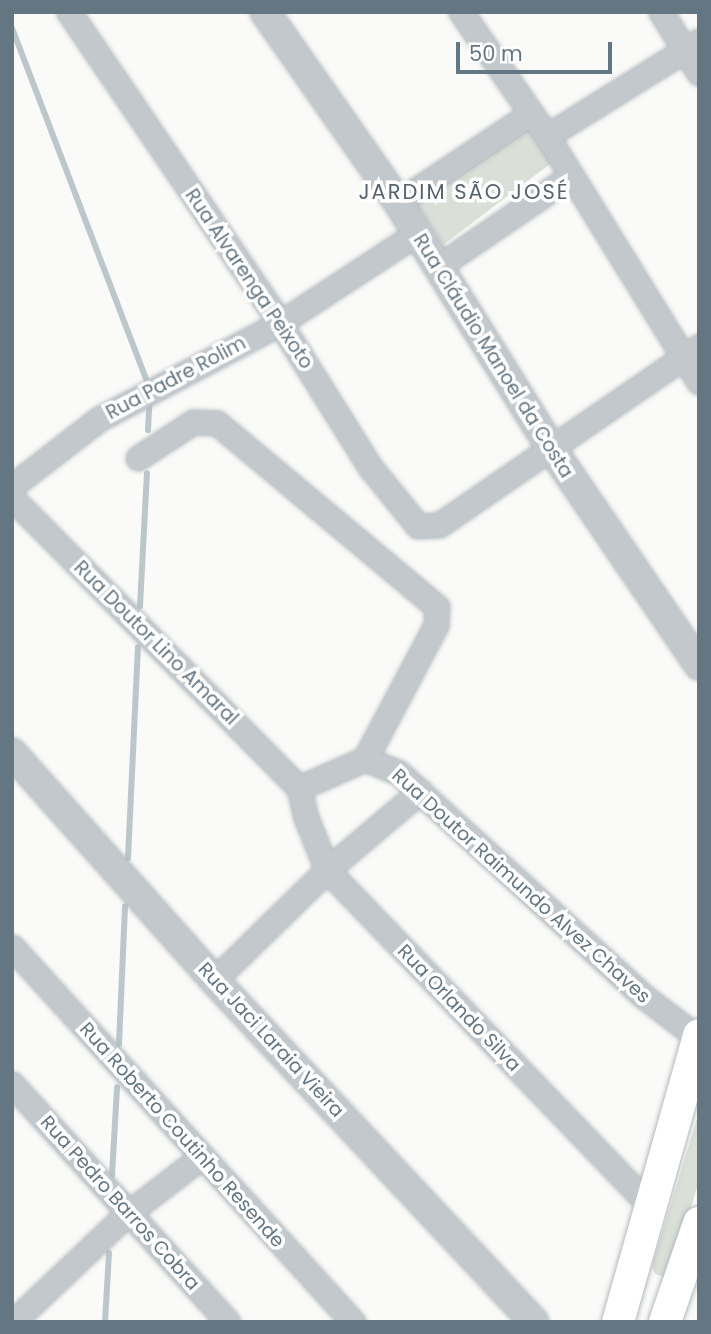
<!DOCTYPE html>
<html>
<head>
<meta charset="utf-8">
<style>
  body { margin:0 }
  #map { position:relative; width:711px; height:1334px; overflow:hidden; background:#fafaf8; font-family:Poppins,sans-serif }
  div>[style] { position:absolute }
  .green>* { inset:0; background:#dadfd7 }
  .stream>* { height:6px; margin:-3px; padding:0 3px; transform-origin:3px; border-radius:3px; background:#bbc7cb }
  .roads { filter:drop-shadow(0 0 2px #b3babf) drop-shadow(0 0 2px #b3babf) }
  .minor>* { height:23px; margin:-11.5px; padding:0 11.5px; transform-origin:11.5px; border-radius:11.5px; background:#c3c8cc }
  .tertiary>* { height:28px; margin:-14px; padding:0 14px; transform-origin:14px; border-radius:14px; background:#c3c8cc }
  .secondary>* { height:32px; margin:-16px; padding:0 16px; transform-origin:16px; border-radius:16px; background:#fff }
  span { translate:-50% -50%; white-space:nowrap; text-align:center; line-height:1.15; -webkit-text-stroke:7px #fff; paint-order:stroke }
  .street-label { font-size:19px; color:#657683 }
  .neighbourhood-label { font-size:21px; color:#57646e; letter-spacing:2px }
  .frame { position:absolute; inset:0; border:14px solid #657683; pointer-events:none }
  .scale { position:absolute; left:456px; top:42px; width:156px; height:32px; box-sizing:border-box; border:4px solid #657683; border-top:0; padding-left:9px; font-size:21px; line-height:24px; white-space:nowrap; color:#657683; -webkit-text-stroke:5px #fff; paint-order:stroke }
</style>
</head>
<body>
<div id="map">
  <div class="green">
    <i style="clip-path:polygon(530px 119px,558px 158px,443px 245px,414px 201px)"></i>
    <i style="clip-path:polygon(699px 1112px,699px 1181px,672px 1270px,664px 1277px,655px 1274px,652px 1266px)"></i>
  </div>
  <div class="stream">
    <i style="left:12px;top:28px;width:383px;rotate:69.1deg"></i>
    <i style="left:148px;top:430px;width:33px;rotate:-87deg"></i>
    <i style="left:140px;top:606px;width:133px;rotate:-87deg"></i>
    <i style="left:128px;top:858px;width:211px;rotate:-87.3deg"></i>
    <i style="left:119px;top:1044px;width:138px;rotate:-87.5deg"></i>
    <i style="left:112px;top:1175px;width:88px;rotate:-86.7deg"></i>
    <i style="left:105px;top:1322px;width:69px;rotate:-86.7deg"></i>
  </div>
  <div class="roads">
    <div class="minor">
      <i style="left:69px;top:12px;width:376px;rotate:55.8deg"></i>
      <i style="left:280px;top:323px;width:170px;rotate:58deg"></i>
      <i style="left:370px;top:467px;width:76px;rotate:50.9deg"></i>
      <i style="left:418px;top:526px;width:21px;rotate:-3deg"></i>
      <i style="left:439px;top:525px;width:316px;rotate:-34.5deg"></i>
      <i style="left:461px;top:12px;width:151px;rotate:55.3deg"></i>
      <i style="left:547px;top:136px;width:289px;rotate:58.3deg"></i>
      <i style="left:661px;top:12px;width:72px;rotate:58.1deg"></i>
      <i style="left:547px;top:136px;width:179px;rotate:-32deg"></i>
      <i style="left:398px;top:202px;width:159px;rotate:-33.7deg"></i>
      <i style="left:439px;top:266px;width:160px;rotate:-34.3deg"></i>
      <i style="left:138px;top:458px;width:66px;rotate:-33.2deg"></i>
      <i style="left:193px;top:422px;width:24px;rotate:2deg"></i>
      <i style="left:217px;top:423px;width:287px;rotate:39.9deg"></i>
      <i style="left:437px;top:607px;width:18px;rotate:93deg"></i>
      <i style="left:436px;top:625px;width:152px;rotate:117.9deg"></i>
      <i style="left:12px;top:486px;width:110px;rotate:-37.6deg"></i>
      <i style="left:99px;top:419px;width:205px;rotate:-27.9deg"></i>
      <i style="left:280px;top:323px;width:163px;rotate:-33.2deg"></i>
      <i style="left:12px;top:498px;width:408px;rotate:45.3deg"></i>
      <i style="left:299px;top:788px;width:28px;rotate:77deg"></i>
      <i style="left:305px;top:815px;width:59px;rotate:68.2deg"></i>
      <i style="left:327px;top:870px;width:469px;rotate:46.1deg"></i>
      <i style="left:299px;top:788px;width:72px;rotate:-23.7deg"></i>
      <i style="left:365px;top:759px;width:35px;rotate:22deg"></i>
      <i style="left:398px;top:772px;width:331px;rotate:42.4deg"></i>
      <i style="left:642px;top:995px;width:71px;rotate:37.5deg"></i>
      <i style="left:12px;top:947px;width:507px;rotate:47.72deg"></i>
      <i style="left:214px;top:980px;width:158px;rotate:-44.2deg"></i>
      <i style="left:327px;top:870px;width:122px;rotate:-40.3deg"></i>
      <i style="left:12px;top:1084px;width:321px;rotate:47.8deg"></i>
      <i style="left:13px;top:1322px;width:157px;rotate:-43.5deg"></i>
      <i style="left:127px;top:1214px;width:92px;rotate:-37.5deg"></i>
    </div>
    <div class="tertiary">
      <i style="left:265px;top:12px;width:232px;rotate:55deg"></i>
      <i style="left:398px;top:202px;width:290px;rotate:58.1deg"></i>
      <i style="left:551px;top:448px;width:263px;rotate:55.7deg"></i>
      <i style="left:12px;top:753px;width:304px;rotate:48.3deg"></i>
      <i style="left:214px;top:980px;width:468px;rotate:46.9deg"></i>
    </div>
    <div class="secondary">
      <i style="left:618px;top:1322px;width:298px;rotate:-74.2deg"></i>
      <i style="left:665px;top:1322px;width:105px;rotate:-71deg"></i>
    </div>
  </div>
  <div class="street-label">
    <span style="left:249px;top:279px;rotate:56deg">Rua Alvarenga Peixoto</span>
    <span style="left:493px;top:356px;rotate:58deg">Rua Cláudio Manoel da Costa</span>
    <span style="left:176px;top:378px;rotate:-28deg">Rua Padre Rolim</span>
    <span style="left:156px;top:643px;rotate:45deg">Rua Doutor Lino Amaral</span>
    <span style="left:521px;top:886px;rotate:42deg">Rua Doutor Raimundo Alvez Chaves</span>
    <span style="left:459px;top:1008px;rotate:46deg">Rua Orlando Silva</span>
    <span style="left:271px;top:1040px;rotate:47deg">Rua Jaci Laraia Vieira</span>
    <span style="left:182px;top:1135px;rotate:48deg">Rua Roberto Coutinho Resende</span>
    <span style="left:120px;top:1203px;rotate:48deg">Rua Pedro Barros Cobra</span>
  </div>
  <div class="neighbourhood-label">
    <span style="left:464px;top:192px">JARDIM SÃO JOSÉ</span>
  </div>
  <div class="frame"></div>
  <div class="scale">50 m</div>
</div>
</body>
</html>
